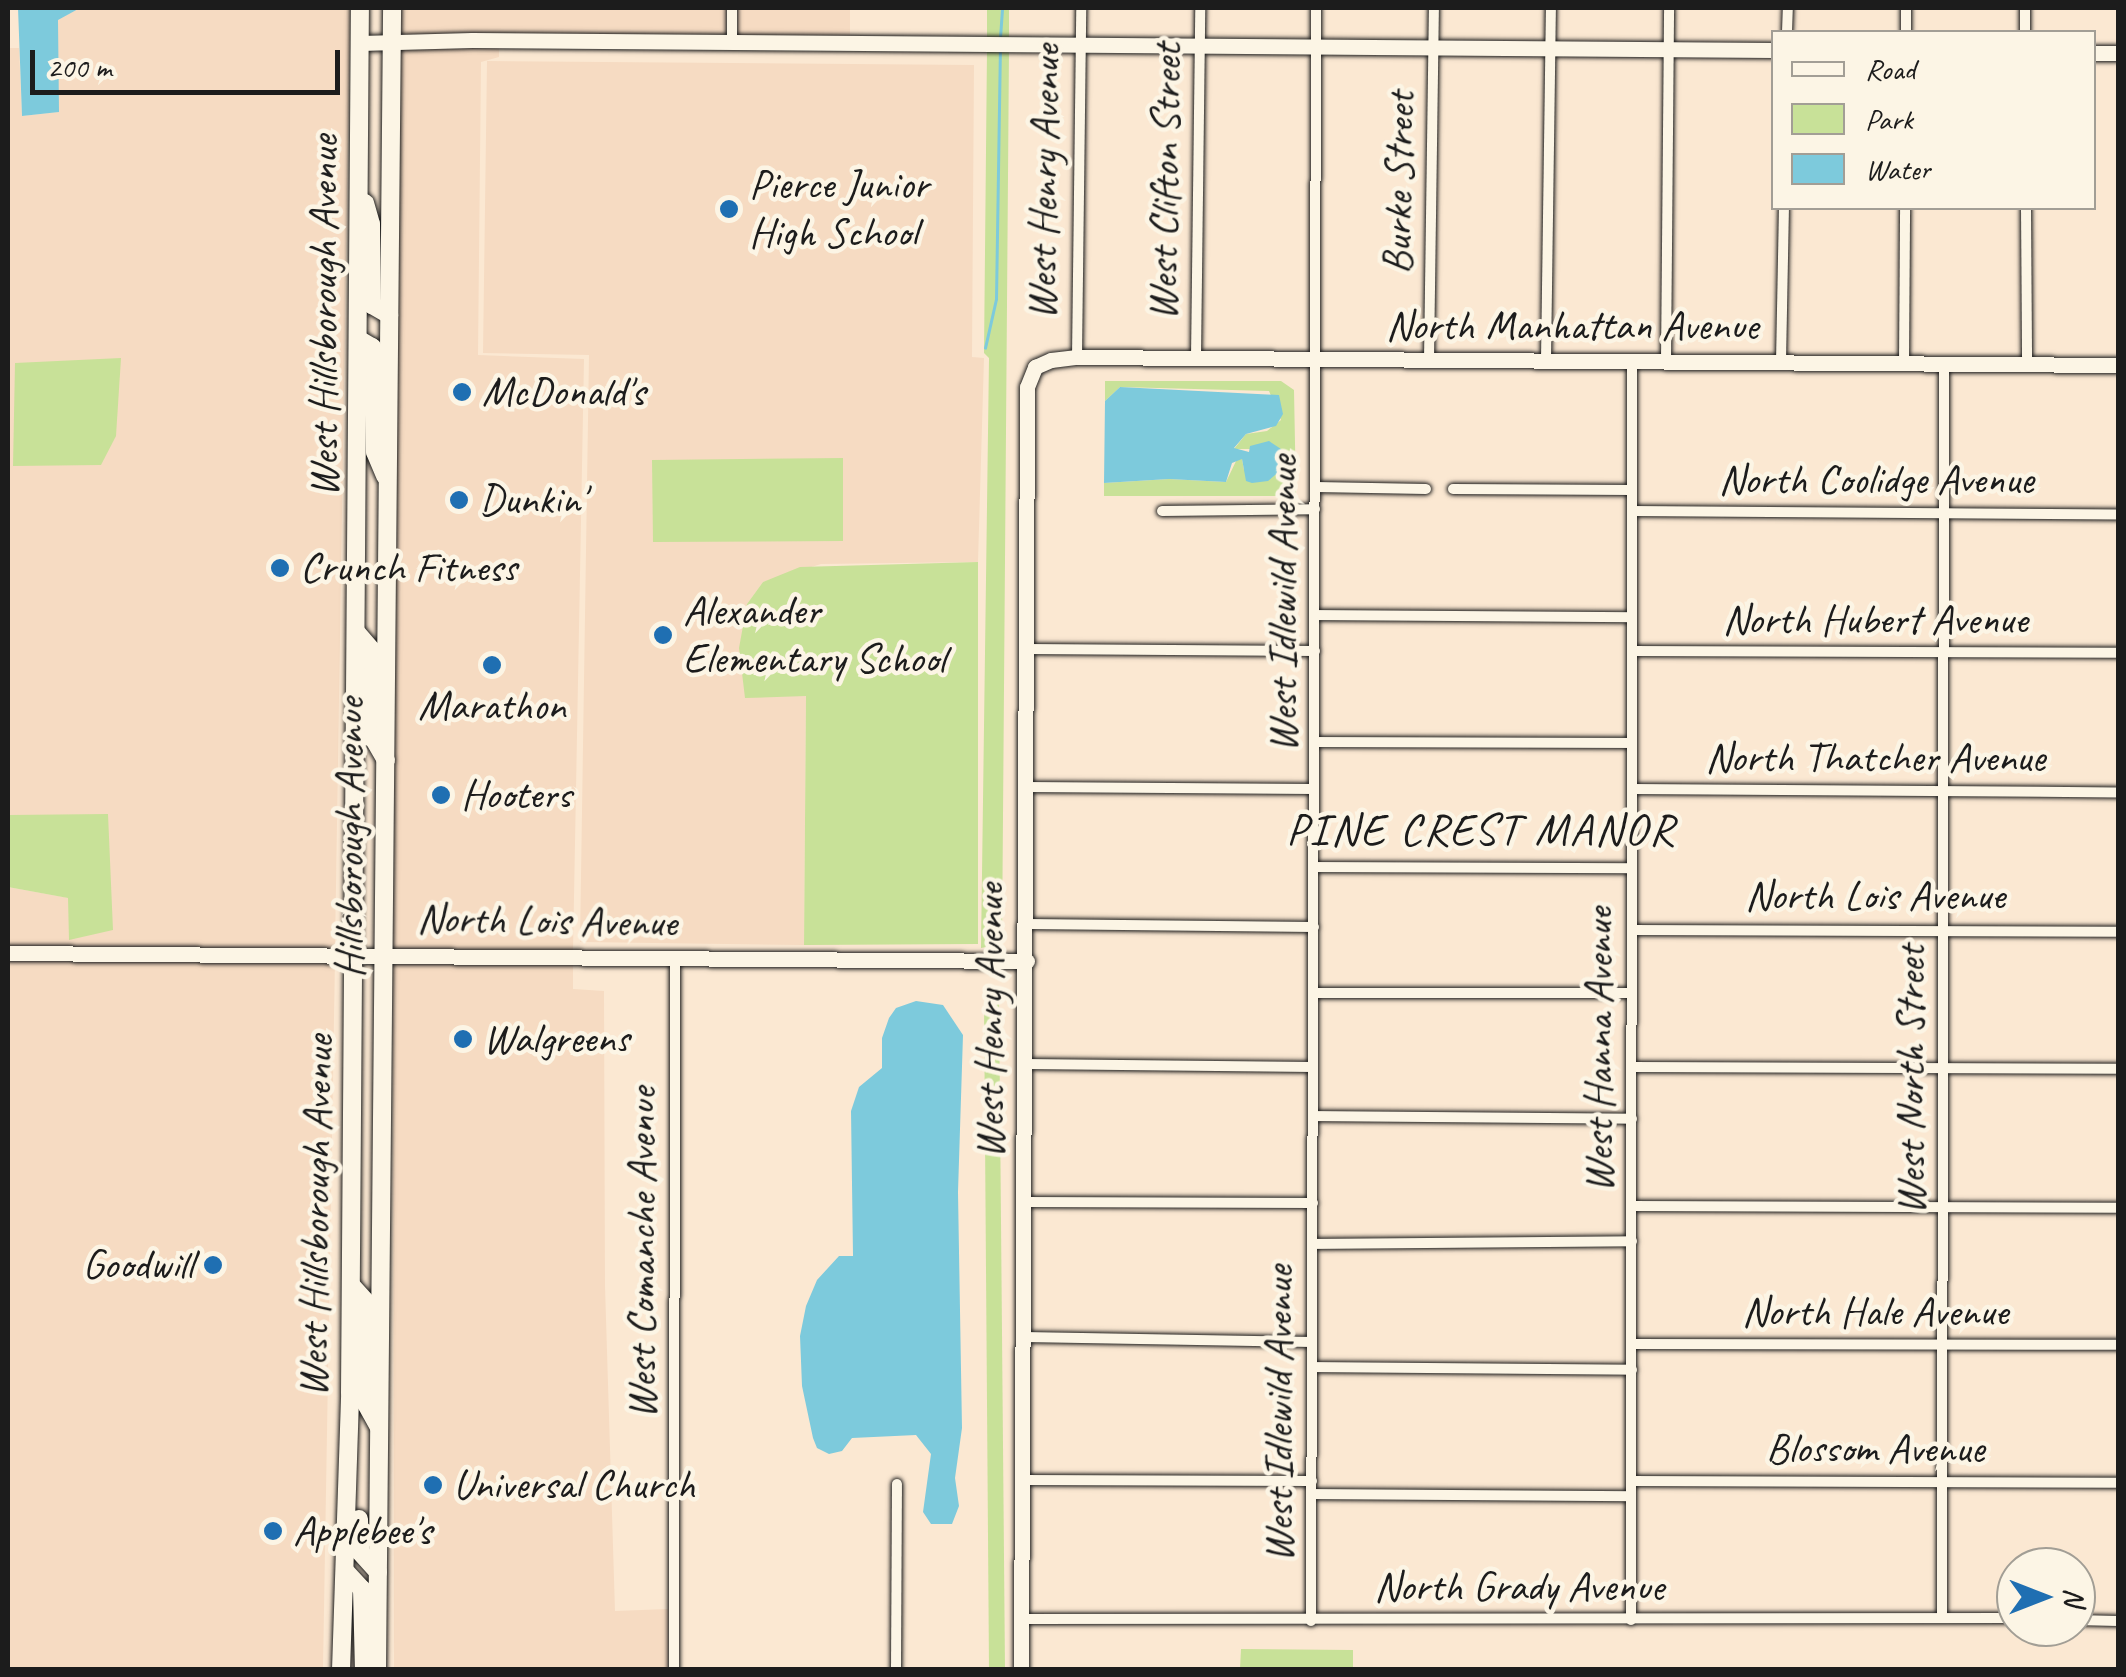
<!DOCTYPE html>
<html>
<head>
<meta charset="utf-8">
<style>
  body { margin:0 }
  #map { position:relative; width:2126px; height:1677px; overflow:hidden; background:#fbe8d2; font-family:Caveat,sans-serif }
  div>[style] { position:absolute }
  .built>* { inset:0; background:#f6dbc2 }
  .green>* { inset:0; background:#c8e198 }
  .water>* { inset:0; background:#7dcadc }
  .stream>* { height:2.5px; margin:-1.25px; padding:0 1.25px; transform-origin:1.25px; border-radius:1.25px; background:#7dcadc }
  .roads { filter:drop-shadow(0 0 2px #1c1c1c) drop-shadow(0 0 2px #1c1c1c) }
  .street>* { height:10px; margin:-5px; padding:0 5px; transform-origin:5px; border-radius:5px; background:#fcf5e5 }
  .secondary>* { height:15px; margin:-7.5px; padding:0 7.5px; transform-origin:7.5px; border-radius:7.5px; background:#fcf5e5 }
  .primary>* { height:18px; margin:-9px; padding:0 9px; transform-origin:9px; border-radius:9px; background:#fcf5e5 }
  .dots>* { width:28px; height:28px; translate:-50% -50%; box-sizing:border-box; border:5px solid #fcf5e5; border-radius:50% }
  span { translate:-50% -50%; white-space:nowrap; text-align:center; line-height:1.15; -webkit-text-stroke:9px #fcf5e5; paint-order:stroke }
  .street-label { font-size:42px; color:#1c1c1c }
  .poi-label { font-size:42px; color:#1c1c1c }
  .left { translate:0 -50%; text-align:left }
  .right { translate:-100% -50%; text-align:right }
  .neighbourhood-label { font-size:45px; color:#1c1c1c; letter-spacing:2.5px }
  .frame { position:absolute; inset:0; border:10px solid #1c1c1c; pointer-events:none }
  .legend { position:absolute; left:1771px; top:30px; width:325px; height:180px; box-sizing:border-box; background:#fcf5e5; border:2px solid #a29e95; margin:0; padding:12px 18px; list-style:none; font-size:30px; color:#1c1c1c }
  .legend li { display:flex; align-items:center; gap:20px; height:50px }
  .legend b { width:50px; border:2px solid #a29e95 }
  .north { position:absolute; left:1996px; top:1547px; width:100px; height:100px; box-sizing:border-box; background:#fcf5e5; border:2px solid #a29e95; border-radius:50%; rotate:90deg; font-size:28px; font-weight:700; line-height:40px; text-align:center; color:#1c1c1c }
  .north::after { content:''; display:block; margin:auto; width:35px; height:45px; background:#1f6fb2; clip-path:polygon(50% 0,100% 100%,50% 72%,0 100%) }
  .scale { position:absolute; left:30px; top:50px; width:310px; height:45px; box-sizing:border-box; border:5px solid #1c1c1c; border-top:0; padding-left:12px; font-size:30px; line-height:35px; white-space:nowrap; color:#1c1c1c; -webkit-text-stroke:8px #fcf5e5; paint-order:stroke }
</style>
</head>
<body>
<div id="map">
  <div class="built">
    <i style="clip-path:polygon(80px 8px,350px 8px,335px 949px,8px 947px,8px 887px,69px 898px,108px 815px,8px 815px,8px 48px,19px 48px,22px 116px,58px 112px,58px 19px)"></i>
    <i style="clip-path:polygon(400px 8px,726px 8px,726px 37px,400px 37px)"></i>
    <i style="clip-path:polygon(738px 8px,850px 8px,850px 38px,738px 37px)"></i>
    <i style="clip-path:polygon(499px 46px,499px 57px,481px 62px,478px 355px,584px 359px,573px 951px,393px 949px,400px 47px)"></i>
    <i style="clip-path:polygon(487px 61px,974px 65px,972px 357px,984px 358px,978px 562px,821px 564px,763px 582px,747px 604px,739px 673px,806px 696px,804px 945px,580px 942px,589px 355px,483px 353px)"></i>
    <i style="clip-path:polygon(8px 958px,335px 959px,323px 1669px,8px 1670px)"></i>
    <i style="clip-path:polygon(393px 960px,573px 961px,573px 989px,604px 991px,605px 1286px,615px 1611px,668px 1609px,668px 1669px,394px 1669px)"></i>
  </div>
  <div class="green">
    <i style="clip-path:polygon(987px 8px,1009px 8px,1009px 39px,987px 39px)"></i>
    <i style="clip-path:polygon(987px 49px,1009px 49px,1002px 944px,981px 948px,989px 358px,984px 353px)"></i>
    <i style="clip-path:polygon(121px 358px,116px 436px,101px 465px,13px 466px,15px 363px)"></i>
    <i style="clip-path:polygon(1105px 381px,1281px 381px,1294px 390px,1296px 496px,1104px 496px,1104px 483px,1169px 479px,1226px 482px,1237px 459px,1242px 459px,1244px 470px,1286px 465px,1281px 449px,1234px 449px,1246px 434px,1267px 431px,1281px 420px,1269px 391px,1120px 387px,1105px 401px)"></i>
    <i style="clip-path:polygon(843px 458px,843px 541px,653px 542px,652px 460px)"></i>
    <i style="clip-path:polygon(978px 562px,978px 944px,804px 945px,806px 696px,745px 698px,739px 648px,747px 604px,763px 582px,800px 567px)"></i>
    <i style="clip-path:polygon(108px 814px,113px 930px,69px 940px,68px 898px,8px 887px,8px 815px)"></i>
    <i style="clip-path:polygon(999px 996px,1005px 1669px,989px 1670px,984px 1002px)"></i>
    <i style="clip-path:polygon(1241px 1649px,1353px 1650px,1353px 1669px,1240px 1669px)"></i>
  </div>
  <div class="water">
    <i style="clip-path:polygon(18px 8px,80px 8px,58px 20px,59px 112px,22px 116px)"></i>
    <i style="clip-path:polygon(1120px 387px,1279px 395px,1283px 414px,1276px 426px,1246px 434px,1234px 448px,1249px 452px,1250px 446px,1269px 441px,1281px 449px,1286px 466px,1268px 481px,1252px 483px,1246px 481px,1242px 459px,1232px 463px,1226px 482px,1169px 479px,1104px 483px,1105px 401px)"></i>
    <i style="clip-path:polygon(916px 1001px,943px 1005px,963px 1035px,958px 1192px,962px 1428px,955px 1478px,959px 1506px,952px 1524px,931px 1524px,923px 1512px,931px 1454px,916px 1435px,852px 1438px,842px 1451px,829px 1454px,817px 1448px,813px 1438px,802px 1386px,800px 1336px,806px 1306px,817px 1280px,839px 1256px,853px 1256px,851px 1111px,859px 1087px,882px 1068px,882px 1038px,889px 1018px,896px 1008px)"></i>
  </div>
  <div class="stream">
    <i style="left:1000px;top:38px;width:30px;rotate:-86deg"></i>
    <i style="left:985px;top:348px;width:50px;rotate:-77.3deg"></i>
    <i style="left:996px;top:299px;width:248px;rotate:-89.1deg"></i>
  </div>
  <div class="roads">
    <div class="street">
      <i style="left:1787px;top:32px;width:24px;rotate:-88deg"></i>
      <i style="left:1906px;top:32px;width:24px;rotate:-90deg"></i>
      <i style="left:2025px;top:32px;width:24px;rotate:-90deg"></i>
      <i style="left:732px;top:43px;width:35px;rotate:-90deg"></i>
      <i style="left:2026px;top:208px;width:156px;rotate:89.6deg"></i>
      <i style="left:1077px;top:357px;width:349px;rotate:-89.3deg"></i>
      <i style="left:1196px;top:358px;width:350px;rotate:-89.3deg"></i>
      <i style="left:1429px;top:360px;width:352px;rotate:-89.2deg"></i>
      <i style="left:1546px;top:360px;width:352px;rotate:-89.2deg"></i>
      <i style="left:1666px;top:361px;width:353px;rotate:-89.5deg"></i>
      <i style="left:1781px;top:362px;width:154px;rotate:-88.9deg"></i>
      <i style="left:1904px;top:363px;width:155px;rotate:-89.6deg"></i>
      <i style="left:1316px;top:487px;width:110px;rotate:1deg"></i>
      <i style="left:1453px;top:489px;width:179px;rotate:0.3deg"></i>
      <i style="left:1162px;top:511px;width:153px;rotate:-0.7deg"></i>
      <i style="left:1632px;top:511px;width:486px;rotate:0.4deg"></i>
      <i style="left:1315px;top:615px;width:317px;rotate:0.4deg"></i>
      <i style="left:1027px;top:649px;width:288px;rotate:0.4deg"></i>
      <i style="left:1632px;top:651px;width:486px;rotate:0.2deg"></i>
      <i style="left:1315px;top:742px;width:317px;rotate:0.2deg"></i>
      <i style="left:1026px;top:787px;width:288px;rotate:0.4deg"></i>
      <i style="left:1632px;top:789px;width:486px;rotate:0.4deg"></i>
      <i style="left:1314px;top:867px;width:318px;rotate:0.2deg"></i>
      <i style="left:1027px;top:924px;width:287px;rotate:0.6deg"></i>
      <i style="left:1632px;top:930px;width:486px;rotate:0.2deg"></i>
      <i style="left:1313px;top:993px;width:319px"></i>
      <i style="left:1025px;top:1064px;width:288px;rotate:0.6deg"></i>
      <i style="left:1632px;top:1067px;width:486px;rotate:0.2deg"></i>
      <i style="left:1313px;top:1116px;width:319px;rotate:0.5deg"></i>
      <i style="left:1024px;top:1202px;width:289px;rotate:0.2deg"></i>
      <i style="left:1632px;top:1206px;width:486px;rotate:0.2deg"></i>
      <i style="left:1312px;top:1244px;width:320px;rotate:-0.5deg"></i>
      <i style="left:1024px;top:1337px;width:288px;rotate:1deg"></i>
      <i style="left:1632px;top:1344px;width:486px;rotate:0.1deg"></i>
      <i style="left:1312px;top:1367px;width:320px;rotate:0.5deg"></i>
      <i style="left:1023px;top:1480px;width:289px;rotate:0.2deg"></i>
      <i style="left:1631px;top:1481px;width:487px;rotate:0.2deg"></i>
      <i style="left:1311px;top:1494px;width:320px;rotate:0.4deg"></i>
      <i style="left:1942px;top:1616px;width:1252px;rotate:-89.91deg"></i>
      <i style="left:1022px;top:1619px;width:994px;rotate:-0.06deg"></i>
      <i style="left:1631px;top:1620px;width:1259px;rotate:-89.95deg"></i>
      <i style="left:2076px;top:1620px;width:42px;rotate:1.4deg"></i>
      <i style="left:1311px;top:1621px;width:1613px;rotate:-89.82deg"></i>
      <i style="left:674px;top:1670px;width:713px;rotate:-89.92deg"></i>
      <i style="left:896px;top:1670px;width:186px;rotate:-89.7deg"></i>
    </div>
    <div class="secondary">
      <i style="left:360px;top:43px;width:112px;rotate:-1.5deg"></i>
      <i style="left:472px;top:40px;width:1302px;rotate:0.44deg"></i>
      <i style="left:2094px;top:53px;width:24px"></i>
      <i style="left:8px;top:953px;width:1019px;rotate:0.45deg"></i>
      <i style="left:1021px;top:1670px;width:1283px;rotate:-89.73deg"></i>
      <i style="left:1027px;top:387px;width:22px;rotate:-68deg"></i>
      <i style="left:1035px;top:367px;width:17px;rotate:-24deg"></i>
      <i style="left:1051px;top:360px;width:26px;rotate:-7deg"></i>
      <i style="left:1077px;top:357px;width:1041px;rotate:0.44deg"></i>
    </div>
    <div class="primary">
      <i style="left:365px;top:203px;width:22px;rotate:74deg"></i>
      <i style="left:371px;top:224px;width:81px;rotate:89.3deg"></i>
      <i style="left:372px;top:305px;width:20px;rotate:30deg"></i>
      <i style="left:358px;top:339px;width:16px;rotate:30deg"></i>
      <i style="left:372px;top:347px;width:9px;rotate:69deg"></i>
      <i style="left:375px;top:355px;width:97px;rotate:90deg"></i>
      <i style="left:375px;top:452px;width:26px;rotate:67deg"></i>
      <i style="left:357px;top:633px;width:23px;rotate:49deg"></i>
      <i style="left:372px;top:650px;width:86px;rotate:90deg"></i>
      <i style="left:372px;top:736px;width:28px;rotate:60deg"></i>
      <i style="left:351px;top:1285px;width:24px;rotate:48deg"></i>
      <i style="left:367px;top:1303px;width:101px;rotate:90.6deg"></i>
      <i style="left:366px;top:1404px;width:26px;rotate:61deg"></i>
      <i style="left:359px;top:1519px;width:33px;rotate:88deg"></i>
      <i style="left:360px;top:1552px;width:27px;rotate:48deg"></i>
      <i style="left:346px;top:1572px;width:23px;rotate:47deg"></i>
      <i style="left:362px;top:1589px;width:81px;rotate:88.6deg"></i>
      <i style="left:341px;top:1670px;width:277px;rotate:-88.1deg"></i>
      <i style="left:350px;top:1393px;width:1385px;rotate:-89.59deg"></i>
      <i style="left:377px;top:1670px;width:1662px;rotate:-89.48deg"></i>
    </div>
  </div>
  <div class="dots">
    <i style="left:729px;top:209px;background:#1f6fb2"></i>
    <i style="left:462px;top:392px;background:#1f6fb2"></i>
    <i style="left:459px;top:500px;background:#1f6fb2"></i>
    <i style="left:280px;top:568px;background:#1f6fb2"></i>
    <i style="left:663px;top:635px;background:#1f6fb2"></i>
    <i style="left:492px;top:665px;background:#1f6fb2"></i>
    <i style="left:441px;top:795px;background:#1f6fb2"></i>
    <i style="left:463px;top:1039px;background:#1f6fb2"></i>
    <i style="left:213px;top:1265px;background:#1f6fb2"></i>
    <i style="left:433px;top:1485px;background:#1f6fb2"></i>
    <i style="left:273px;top:1531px;background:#1f6fb2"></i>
  </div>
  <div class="street-label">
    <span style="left:1044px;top:182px;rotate:-89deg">West Henry Avenue</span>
    <span style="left:1165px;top:182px;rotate:-89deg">West Clifton Street</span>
    <span style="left:1399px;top:183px;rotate:-89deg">Burke Street</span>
    <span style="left:324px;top:316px;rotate:-90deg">West Hillsborough Avenue</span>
    <span style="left:1572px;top:326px">North Manhattan Avenue</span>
    <span style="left:1876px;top:480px">North Coolidge Avenue</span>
    <span style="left:1283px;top:604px;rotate:-90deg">West Idlewild Avenue</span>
    <span style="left:1875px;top:620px">North Hubert Avenue</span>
    <span style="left:1875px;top:758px">North Thatcher Avenue</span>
    <span style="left:350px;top:838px;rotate:-90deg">Hillsborough Avenue</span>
    <span style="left:1875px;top:896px">North Lois Avenue</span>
    <span style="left:547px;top:921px;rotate:1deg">North Lois Avenue</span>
    <span style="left:990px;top:1021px;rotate:-90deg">West Henry Avenue</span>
    <span style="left:1599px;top:1050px;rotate:-90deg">West Hanna Avenue</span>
    <span style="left:1911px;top:1080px;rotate:-90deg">West North Street</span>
    <span style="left:316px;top:1216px;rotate:-89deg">West Hillsborough Avenue</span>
    <span style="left:642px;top:1253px;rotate:-90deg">West Comanche Avenue</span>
    <span style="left:1875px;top:1312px">North Hale Avenue</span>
    <span style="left:1279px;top:1414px;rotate:-90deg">West Idlewild Avenue</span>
    <span style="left:1875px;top:1449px">Blossom Avenue</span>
    <span style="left:1519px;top:1587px">North Grady Avenue</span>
  </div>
  <div class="poi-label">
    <span class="left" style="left:749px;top:209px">Pierce Junior<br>High School</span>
    <span class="left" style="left:482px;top:392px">McDonald's</span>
    <span class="left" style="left:479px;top:500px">Dunkin'</span>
    <span class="left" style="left:300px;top:568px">Crunch Fitness</span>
    <span class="left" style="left:683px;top:635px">Alexander<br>Elementary School</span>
    <span style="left:492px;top:706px">Marathon</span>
    <span class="left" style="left:461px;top:795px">Hooters</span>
    <span class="left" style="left:483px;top:1039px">Walgreens</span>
    <span class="right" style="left:193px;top:1265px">Goodwill</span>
    <span class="left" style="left:453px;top:1485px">Universal Church</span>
    <span class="left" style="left:293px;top:1531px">Applebee's</span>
  </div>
  <div class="neighbourhood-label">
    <span style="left:1481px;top:830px">PINE CREST MANOR</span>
  </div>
  <div class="frame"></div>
  <ul class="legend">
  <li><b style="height:12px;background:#fcf5e5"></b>Road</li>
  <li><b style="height:28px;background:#c8e198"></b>Park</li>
  <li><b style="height:28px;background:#7dcadc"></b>Water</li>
  </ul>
  <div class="north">N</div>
  <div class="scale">200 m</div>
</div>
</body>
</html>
